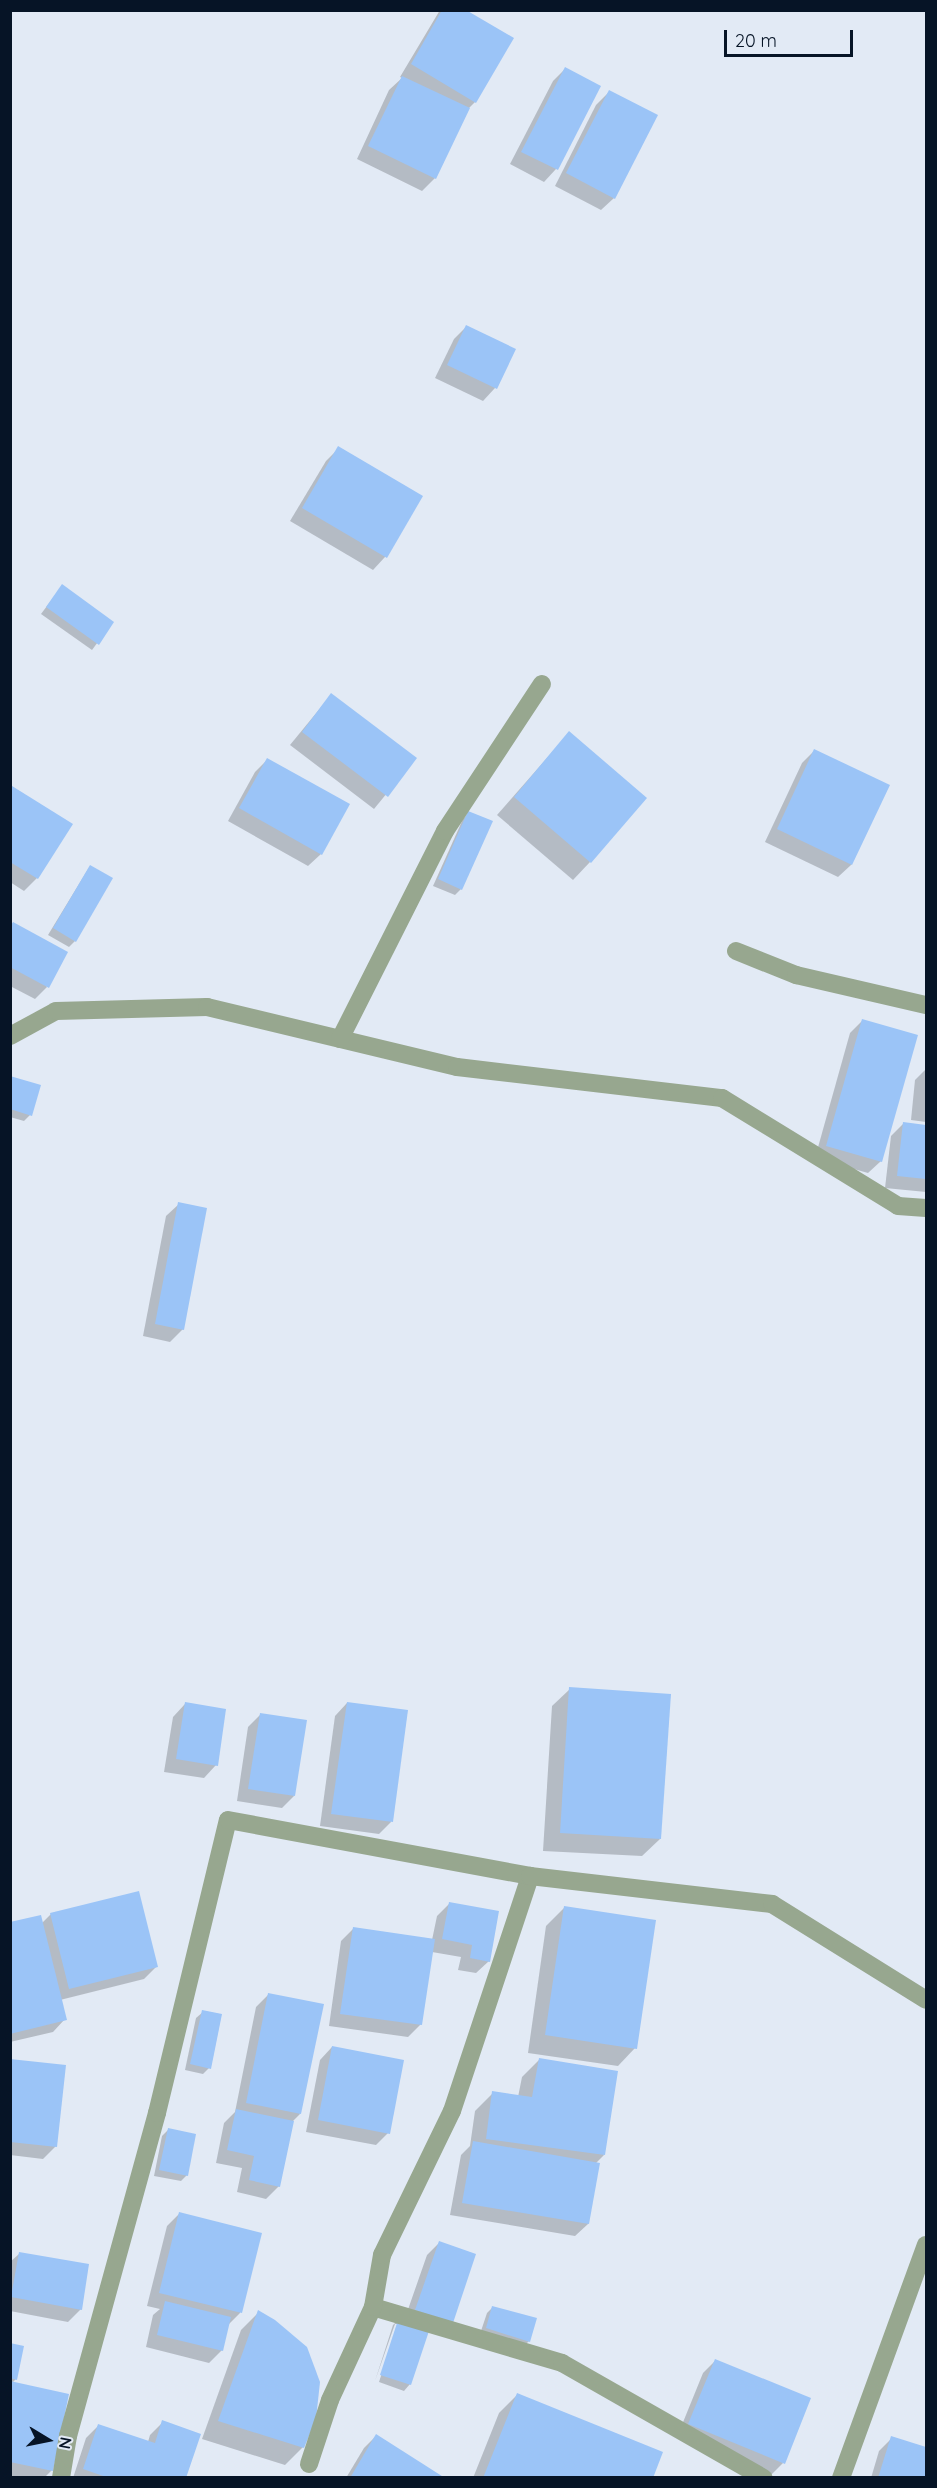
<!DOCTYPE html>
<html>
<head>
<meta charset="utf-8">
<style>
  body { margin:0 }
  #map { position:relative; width:937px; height:2488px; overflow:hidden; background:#e2eaf5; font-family:Quicksand,sans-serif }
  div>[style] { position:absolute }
  .shadow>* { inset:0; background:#0003 }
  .building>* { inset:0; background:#9bc4f7 }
  .minor>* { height:18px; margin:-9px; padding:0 9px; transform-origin:9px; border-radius:9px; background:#97a78f }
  span { translate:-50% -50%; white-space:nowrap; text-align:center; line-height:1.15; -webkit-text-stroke:4.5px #e2eaf5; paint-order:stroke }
  .frame { position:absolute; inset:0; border:12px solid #061426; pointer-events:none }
  .north { position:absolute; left:18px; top:2410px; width:60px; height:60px; -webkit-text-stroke:4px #e2eaf5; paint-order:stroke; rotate:100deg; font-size:16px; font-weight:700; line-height:24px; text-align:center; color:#061426 }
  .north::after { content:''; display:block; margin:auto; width:21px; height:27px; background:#061426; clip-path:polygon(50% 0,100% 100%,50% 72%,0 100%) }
  .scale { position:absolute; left:724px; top:30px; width:129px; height:27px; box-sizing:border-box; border:3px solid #061426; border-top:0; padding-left:8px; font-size:18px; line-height:21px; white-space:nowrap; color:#061426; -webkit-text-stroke:4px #e2eaf5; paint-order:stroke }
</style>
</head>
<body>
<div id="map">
  <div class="shadow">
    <i style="clip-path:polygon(440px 10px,463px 10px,475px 102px,468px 109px,435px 178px,422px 191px,357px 159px,389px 90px,402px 78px,400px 77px)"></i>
    <i style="clip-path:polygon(565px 69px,556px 169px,544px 182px,510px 164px,553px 81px)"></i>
    <i style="clip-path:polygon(609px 92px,614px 198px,601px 210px,555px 186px,596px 105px)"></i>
    <i style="clip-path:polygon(466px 327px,514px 350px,495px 388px,483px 401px,435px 378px,454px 339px)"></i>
    <i style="clip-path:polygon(339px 448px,421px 497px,385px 557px,373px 570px,290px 521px,326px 461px)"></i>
    <i style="clip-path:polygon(62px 586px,112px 623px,92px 650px,41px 614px)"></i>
    <i style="clip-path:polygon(331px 695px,415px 759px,374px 809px,290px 745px)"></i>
    <i style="clip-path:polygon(569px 733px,590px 862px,573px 880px,497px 815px)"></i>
    <i style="clip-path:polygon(814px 751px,888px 786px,851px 865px,838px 877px,765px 842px,802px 763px)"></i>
    <i style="clip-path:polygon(267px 760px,321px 854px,308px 866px,228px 821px,255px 772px)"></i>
    <i style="clip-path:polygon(12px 787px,71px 824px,37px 878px,24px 891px,10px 882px)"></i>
    <i style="clip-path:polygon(469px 813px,461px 889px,455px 895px,433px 886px,463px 819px)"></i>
    <i style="clip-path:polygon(90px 866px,75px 941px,69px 947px,48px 935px)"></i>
    <i style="clip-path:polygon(10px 927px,47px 987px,35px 999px,10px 986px)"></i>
    <i style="clip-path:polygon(862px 1021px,881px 1161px,868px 1173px,815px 1158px,850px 1033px)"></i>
    <i style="clip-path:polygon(926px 1069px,926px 1122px,911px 1120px,915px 1080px)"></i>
    <i style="clip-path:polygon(10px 1077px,30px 1115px,24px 1121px,10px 1117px)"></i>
    <i style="clip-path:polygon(903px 1124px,926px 1126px,926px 1192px,885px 1188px,891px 1136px)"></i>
    <i style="clip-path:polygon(179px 1204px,183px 1329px,170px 1342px,143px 1336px,166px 1216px)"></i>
    <i style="clip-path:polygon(570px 1689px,660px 1839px,642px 1856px,543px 1851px,552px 1706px)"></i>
    <i style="clip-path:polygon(347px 1703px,391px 1822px,379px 1834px,320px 1826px,335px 1716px)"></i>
    <i style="clip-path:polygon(185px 1704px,216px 1765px,204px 1778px,164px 1772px,173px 1717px)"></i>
    <i style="clip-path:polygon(260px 1715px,294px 1796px,282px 1808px,237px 1801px,248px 1727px)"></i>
    <i style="clip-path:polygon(449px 1904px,489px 1961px,476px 1973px,458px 1970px,461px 1957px,432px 1952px,421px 2024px,408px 2037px,329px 2026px,341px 1941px,353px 1929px,432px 1940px,437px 1916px)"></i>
    <i style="clip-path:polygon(564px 1908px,635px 2048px,618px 2066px,528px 2053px,546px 1926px)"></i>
    <i style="clip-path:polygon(51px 1914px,156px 1967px,144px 1979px,60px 2000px,65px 2019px,53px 2032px,10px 2042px,10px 1924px,42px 1923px)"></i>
    <i style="clip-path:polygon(268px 1995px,300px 2114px,292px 2122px,279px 2186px,266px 2199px,237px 2192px,242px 2168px,216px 2163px,224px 2123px,235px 2112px,256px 2007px)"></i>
    <i style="clip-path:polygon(203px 2012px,209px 2068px,203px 2074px,185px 2070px,196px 2018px)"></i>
    <i style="clip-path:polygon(332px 2047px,388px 2133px,376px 2145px,306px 2132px,320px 2060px)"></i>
    <i style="clip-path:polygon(540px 2059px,604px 2155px,595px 2164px,588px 2224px,575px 2236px,450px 2215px,461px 2155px,470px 2146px,475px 2111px,493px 2093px,518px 2097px,522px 2077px)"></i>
    <i style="clip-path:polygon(10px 2061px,56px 2146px,43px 2159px,10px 2155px)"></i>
    <i style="clip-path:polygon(168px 2130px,187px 2175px,181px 2181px,154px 2176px,162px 2136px)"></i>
    <i style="clip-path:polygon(179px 2214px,260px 2234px,240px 2313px,227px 2326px,222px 2350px,209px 2363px,146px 2347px,153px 2315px,160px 2309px,147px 2306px,167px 2226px)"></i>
    <i style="clip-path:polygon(439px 2243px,428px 2330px,410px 2384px,404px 2391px,379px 2382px,398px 2324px,395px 2324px,375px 2381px,393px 2325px,399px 2319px,404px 2321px,427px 2255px)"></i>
    <i style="clip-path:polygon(19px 2254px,81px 2309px,68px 2322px,10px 2311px,10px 2262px)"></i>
    <i style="clip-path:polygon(493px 2307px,529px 2341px,523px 2347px,480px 2334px,487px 2313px)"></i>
    <i style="clip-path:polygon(259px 2312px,303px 2447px,285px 2465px,202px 2439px,241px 2330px)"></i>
    <i style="clip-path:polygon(10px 2345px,16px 2379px,12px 2383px,52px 2470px,44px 2478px,10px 2476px)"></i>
    <i style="clip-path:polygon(715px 2361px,783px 2463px,771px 2475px,677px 2437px,703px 2373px)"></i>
    <i style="clip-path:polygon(517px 2395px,651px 2478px,473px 2478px,499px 2413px)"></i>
    <i style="clip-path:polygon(163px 2422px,185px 2478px,73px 2478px,86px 2438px,98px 2426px,148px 2442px,150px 2435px)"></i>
    <i style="clip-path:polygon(376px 2436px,443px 2478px,346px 2478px,364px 2448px)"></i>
    <i style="clip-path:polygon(892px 2438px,926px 2449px,926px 2478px,871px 2478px,879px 2451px)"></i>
  </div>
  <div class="building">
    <i style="clip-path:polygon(442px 10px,466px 10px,514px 38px,476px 103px,411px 64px)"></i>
    <i style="clip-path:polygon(565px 67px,601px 86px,558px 170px,521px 152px)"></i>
    <i style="clip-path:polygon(402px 76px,470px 108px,436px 179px,368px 146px)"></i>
    <i style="clip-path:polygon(609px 90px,658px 115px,615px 199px,566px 173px)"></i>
    <i style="clip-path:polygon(466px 325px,516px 349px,497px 389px,447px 365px)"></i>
    <i style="clip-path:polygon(338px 446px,423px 496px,387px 558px,302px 508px)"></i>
    <i style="clip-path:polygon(62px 584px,114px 622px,99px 645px,46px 607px)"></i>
    <i style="clip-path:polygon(331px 693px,417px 758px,388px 797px,302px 732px)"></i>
    <i style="clip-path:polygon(569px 731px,647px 798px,591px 863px,514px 797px)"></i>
    <i style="clip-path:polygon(814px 749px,890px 785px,852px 865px,777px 829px)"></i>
    <i style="clip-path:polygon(267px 758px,350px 804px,322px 855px,239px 808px)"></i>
    <i style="clip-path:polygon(12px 786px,73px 824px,38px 879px,10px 862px)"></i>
    <i style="clip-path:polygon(468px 811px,493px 821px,462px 890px,438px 879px)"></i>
    <i style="clip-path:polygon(90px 865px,113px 878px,76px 942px,53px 928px)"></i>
    <i style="clip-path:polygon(13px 922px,68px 952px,49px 988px,10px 967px,10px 927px)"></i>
    <i style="clip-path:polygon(862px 1019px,918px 1035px,882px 1162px,826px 1146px)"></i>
    <i style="clip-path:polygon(10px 1076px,41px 1085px,32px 1116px,10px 1109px)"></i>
    <i style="clip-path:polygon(903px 1122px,926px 1125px,926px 1179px,897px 1176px)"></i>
    <i style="clip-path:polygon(178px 1202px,207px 1208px,184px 1330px,155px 1324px)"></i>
    <i style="clip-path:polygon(569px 1687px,671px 1694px,661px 1839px,560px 1833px)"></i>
    <i style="clip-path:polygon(185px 1702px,226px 1709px,218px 1766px,176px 1759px)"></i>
    <i style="clip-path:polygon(347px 1702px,408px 1710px,393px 1822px,331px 1814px)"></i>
    <i style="clip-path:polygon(260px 1713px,307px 1720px,295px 1796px,248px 1789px)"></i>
    <i style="clip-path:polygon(139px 1891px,158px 1967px,69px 1989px,50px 1913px)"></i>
    <i style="clip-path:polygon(449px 1902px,499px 1911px,490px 1962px,470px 1958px,472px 1945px,442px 1939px)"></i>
    <i style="clip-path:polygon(564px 1906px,656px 1920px,637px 2049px,545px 2035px)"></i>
    <i style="clip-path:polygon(41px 1915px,67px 2020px,10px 2034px,10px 1922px)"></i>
    <i style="clip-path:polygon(353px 1927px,435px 1939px,422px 2025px,340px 2014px)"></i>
    <i style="clip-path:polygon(268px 1993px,324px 2004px,301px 2114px,246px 2103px)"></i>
    <i style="clip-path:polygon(202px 2010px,222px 2014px,211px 2069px,190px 2064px)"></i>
    <i style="clip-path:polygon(332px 2046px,404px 2060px,390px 2134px,318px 2120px)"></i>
    <i style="clip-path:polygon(539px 2058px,618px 2071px,605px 2155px,486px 2139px,492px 2091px,532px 2097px)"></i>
    <i style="clip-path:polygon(10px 2059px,66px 2065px,57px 2147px,10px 2142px)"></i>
    <i style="clip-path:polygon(236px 2109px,294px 2121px,280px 2187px,249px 2180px,254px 2156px,227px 2150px)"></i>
    <i style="clip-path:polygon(168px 2128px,196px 2134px,188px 2176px,159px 2170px)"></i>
    <i style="clip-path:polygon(473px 2141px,600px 2163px,589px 2224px,462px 2203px)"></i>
    <i style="clip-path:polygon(179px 2212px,262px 2233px,242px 2313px,159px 2293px)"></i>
    <i style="clip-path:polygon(439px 2241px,476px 2254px,453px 2323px,415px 2310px)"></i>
    <i style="clip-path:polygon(19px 2252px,89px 2264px,82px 2310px,11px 2297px)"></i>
    <i style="clip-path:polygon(165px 2301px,231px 2317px,223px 2351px,157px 2335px)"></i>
    <i style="clip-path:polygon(492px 2306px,537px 2318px,530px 2342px,486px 2328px)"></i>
    <i style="clip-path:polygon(258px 2310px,275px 2320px,307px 2347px,320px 2382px,316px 2419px,304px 2448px,218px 2421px)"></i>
    <i style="clip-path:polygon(399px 2317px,430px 2328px,411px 2385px,380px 2375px)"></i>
    <i style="clip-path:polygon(10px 2343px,24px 2346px,17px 2380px,10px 2378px)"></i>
    <i style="clip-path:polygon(715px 2359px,811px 2398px,785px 2464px,688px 2424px)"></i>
    <i style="clip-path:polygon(10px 2381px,69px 2394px,53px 2471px,10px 2462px)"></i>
    <i style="clip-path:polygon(517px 2393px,663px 2452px,653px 2478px,483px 2478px)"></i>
    <i style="clip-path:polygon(162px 2420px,201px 2434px,186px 2478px,109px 2478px,83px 2469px,98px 2424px,155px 2443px)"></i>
    <i style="clip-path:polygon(376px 2434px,445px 2478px,350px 2478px)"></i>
    <i style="clip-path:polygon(891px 2436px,926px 2447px,926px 2478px,878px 2478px)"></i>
  </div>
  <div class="minor">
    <i style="left:736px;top:951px;width:65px;rotate:21.8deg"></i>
    <i style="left:796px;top:975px;width:133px;rotate:13deg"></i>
    <i style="left:10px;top:1036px;width:52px;rotate:-28.5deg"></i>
    <i style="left:56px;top:1011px;width:151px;rotate:-1.5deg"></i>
    <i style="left:207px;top:1007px;width:257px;rotate:13.5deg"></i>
    <i style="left:457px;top:1067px;width:267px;rotate:6.7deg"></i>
    <i style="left:722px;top:1098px;width:206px;rotate:31.5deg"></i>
    <i style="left:898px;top:1206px;width:28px;rotate:4deg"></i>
    <i style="left:340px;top:1039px;width:233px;rotate:-63.2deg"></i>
    <i style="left:445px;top:831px;width:176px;rotate:-56.6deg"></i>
    <i style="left:373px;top:2307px;width:197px;rotate:16.5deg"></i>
    <i style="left:562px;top:2363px;width:232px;rotate:29.7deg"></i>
    <i style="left:309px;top:2464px;width:67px;rotate:-71.8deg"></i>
    <i style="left:330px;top:2400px;width:102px;rotate:-65.2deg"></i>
    <i style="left:373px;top:2307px;width:53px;rotate:-80.2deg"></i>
    <i style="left:382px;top:2255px;width:160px;rotate:-64.1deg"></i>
    <i style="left:452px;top:2111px;width:248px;rotate:-71.6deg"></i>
    <i style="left:61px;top:2478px;width:43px;rotate:-80.5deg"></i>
    <i style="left:68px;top:2436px;width:335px;rotate:-74.6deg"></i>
    <i style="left:157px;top:2113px;width:301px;rotate:-76.4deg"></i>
    <i style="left:228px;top:1820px;width:307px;rotate:10.5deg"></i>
    <i style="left:530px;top:1876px;width:244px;rotate:6.6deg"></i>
    <i style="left:772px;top:1904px;width:181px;rotate:31.9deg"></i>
    <i style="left:841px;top:2478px;width:248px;rotate:-70deg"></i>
  </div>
  <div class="frame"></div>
  <div class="north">N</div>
  <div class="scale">20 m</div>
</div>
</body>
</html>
